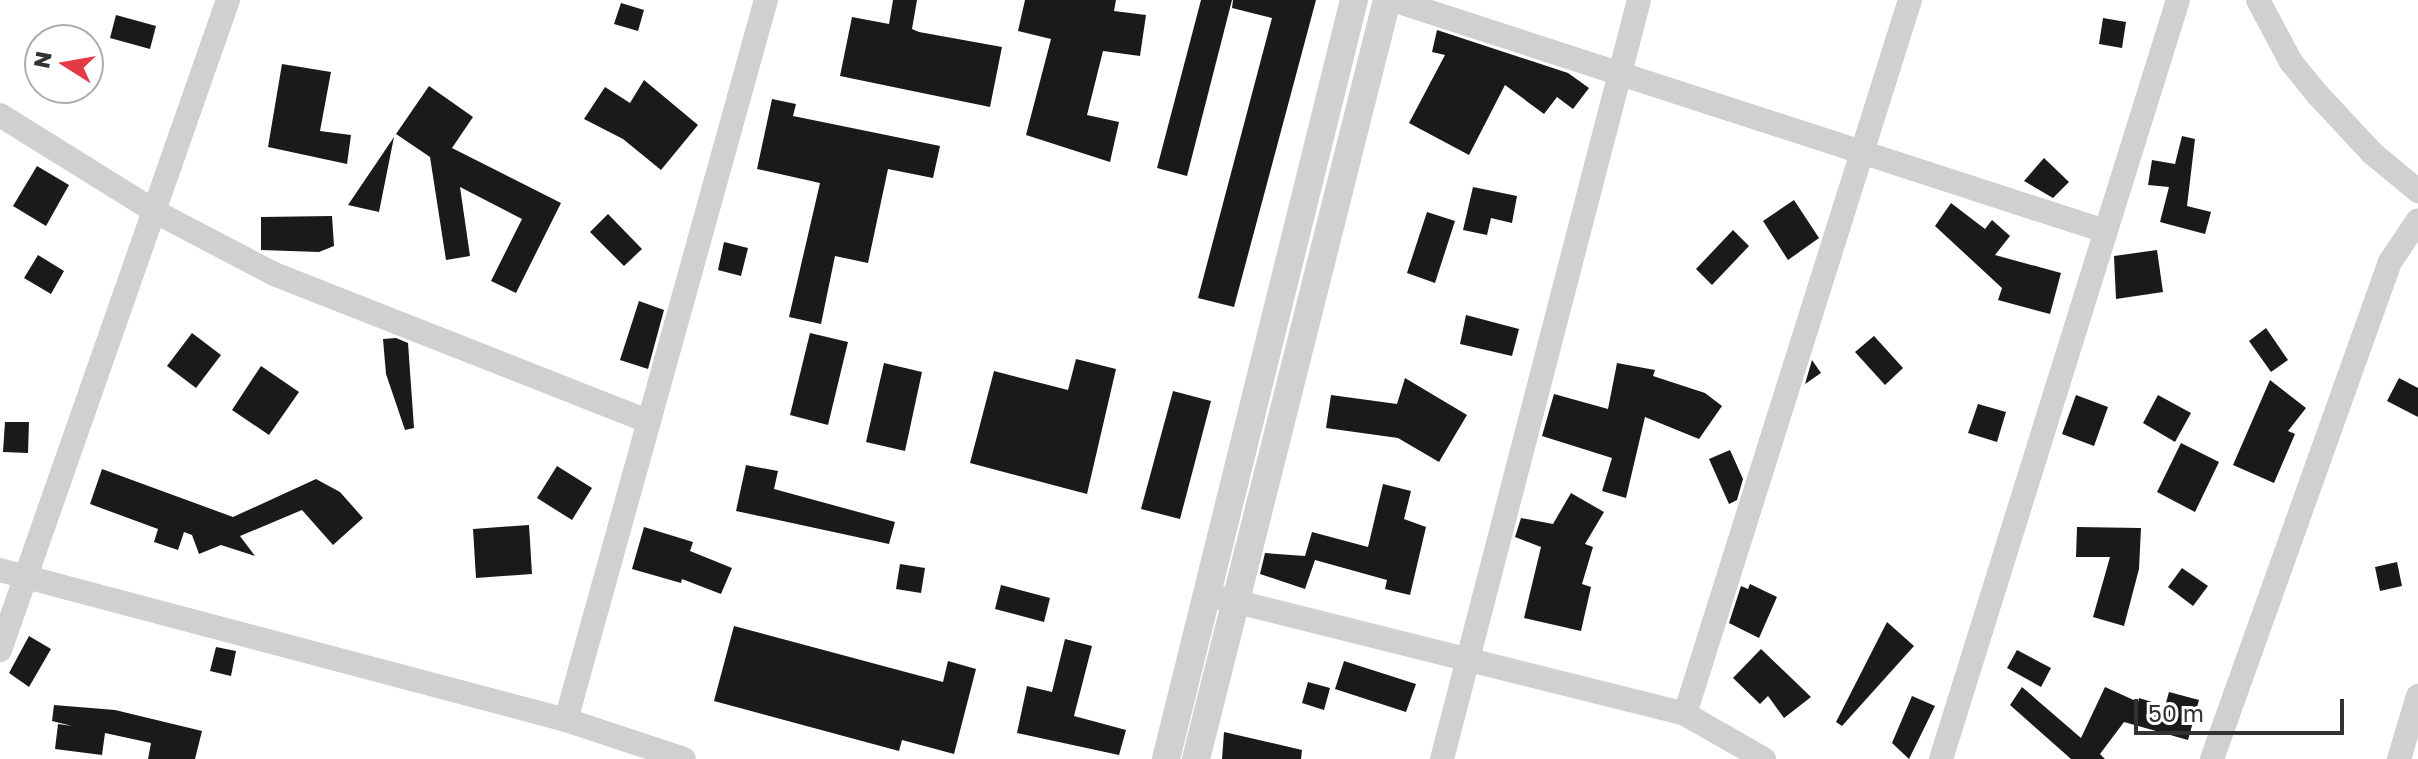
<!DOCTYPE html>
<html>
<head>
<meta charset="utf-8">
<style>
  body { margin:0 }
  #map { position:relative; width:2418px; height:759px; overflow:hidden; background:#fff; font-family:"Golos Text",sans-serif }
  div>[style] { position:absolute }
  .building>* { inset:0; background:#1a1a1a }
  .minor>* { height:24px; margin:-12px; padding:0 12px; transform-origin:12px; border-radius:12px; background:#d0d0d0 }
  .tertiary>* { height:28px; margin:-14px; padding:0 14px; transform-origin:14px; border-radius:14px; background:#d0d0d0 }
  span { translate:-50% -50%; white-space:nowrap; text-align:center; line-height:1.15; -webkit-text-stroke:8px #fff; paint-order:stroke }
  .north { position:absolute; left:24px; top:24px; width:80px; height:80px; box-sizing:border-box; background:#fff; border:2px solid #adadad; border-radius:50%; rotate:281deg; font-size:22px; font-weight:700; line-height:32px; text-align:center; color:#333 }
  .north::after { content:''; display:block; margin:auto; width:28px; height:36px; background:#e63946; clip-path:polygon(50% 0,100% 100%,50% 72%,0 100%) }
  .scale { position:absolute; left:2134px; top:699px; width:210px; height:36px; box-sizing:border-box; border:4px solid #333; border-top:0; padding-left:10px; font-size:24px; line-height:28px; white-space:nowrap; color:#333; -webkit-text-stroke:6px #fff; paint-order:stroke }
</style>
</head>
<body>
<div id="map">
  <div class="building">
    <i style="clip-path:polygon(893px 0,917px 0,912px 29px,919px 32px,1002px 47px,990px 107px,840px 76px,852px 17px,889px 24px)"></i>
    <i style="clip-path:polygon(1025px 0,1116px 0,1114px 11px,1146px 15px,1140px 56px,1103px 51px,1087px 115px,1119px 122px,1110px 162px,1026px 135px,1051px 39px,1018px 31px)"></i>
    <i style="clip-path:polygon(1201px 0,1232px 0,1187px 176px,1157px 168px)"></i>
    <i style="clip-path:polygon(1233px 0,1316px 0,1234px 307px,1198px 298px,1272px 18px,1232px 8px)"></i>
    <i style="clip-path:polygon(621px 3px,644px 10px,638px 31px,614px 24px)"></i>
    <i style="clip-path:polygon(116px 15px,156px 26px,150px 49px,110px 38px)"></i>
    <i style="clip-path:polygon(2103px 18px,2126px 22px,2122px 48px,2099px 44px)"></i>
    <i style="clip-path:polygon(1437px 30px,1568px 73px,1589px 88px,1573px 109px,1557px 97px,1544px 114px,1505px 85px,1469px 155px,1409px 123px,1445px 55px,1432px 52px)"></i>
    <i style="clip-path:polygon(282px 64px,331px 72px,320px 131px,351px 135px,347px 164px,268px 147px)"></i>
    <i style="clip-path:polygon(644px 80px,698px 125px,661px 170px,623px 139px,584px 119px,605px 87px,630px 103px)"></i>
    <i style="clip-path:polygon(429px 86px,473px 117px,452px 148px,561px 203px,516px 293px,491px 281px,522px 219px,460px 187px,470px 256px,446px 260px,430px 157px,396px 134px)"></i>
    <i style="clip-path:polygon(772px 99px,796px 104px,793px 116px,940px 146px,933px 178px,888px 169px,868px 263px,835px 256px,821px 324px,789px 317px,820px 183px,757px 169px)"></i>
    <i style="clip-path:polygon(2182px 136px,2195px 139px,2187px 206px,2211px 212px,2205px 234px,2160px 222px,2169px 187px,2148px 185px,2152px 160px,2175px 164px)"></i>
    <i style="clip-path:polygon(394px 137px,379px 212px,348px 205px)"></i>
    <i style="clip-path:polygon(2044px 158px,2069px 182px,2053px 198px,2024px 181px)"></i>
    <i style="clip-path:polygon(37px 166px,69px 185px,46px 226px,13px 206px)"></i>
    <i style="clip-path:polygon(1473px 187px,1517px 196px,1512px 223px,1491px 218px,1487px 235px,1463px 230px)"></i>
    <i style="clip-path:polygon(1794px 200px,1819px 238px,1788px 260px,1763px 221px)"></i>
    <i style="clip-path:polygon(1951px 203px,1985px 229px,1992px 220px,2010px 236px,1995px 255px,2061px 273px,2050px 314px,1998px 300px,2002px 288px,1935px 226px)"></i>
    <i style="clip-path:polygon(1427px 212px,1455px 221px,1435px 283px,1407px 273px)"></i>
    <i style="clip-path:polygon(608px 214px,642px 249px,624px 266px,590px 232px)"></i>
    <i style="clip-path:polygon(332px 216px,334px 246px,319px 252px,261px 250px,261px 217px)"></i>
    <i style="clip-path:polygon(1733px 230px,1749px 246px,1712px 285px,1696px 269px)"></i>
    <i style="clip-path:polygon(724px 242px,748px 248px,741px 276px,718px 270px)"></i>
    <i style="clip-path:polygon(2157px 250px,2163px 292px,2116px 299px,2114px 256px)"></i>
    <i style="clip-path:polygon(38px 255px,64px 271px,51px 294px,24px 278px)"></i>
    <i style="clip-path:polygon(639px 301px,664px 310px,648px 369px,620px 360px)"></i>
    <i style="clip-path:polygon(1466px 315px,1519px 329px,1512px 356px,1460px 344px)"></i>
    <i style="clip-path:polygon(2266px 328px,2288px 360px,2271px 372px,2249px 341px)"></i>
    <i style="clip-path:polygon(192px 333px,221px 355px,196px 388px,167px 366px)"></i>
    <i style="clip-path:polygon(810px 333px,848px 342px,828px 425px,790px 415px)"></i>
    <i style="clip-path:polygon(1874px 336px,1903px 368px,1885px 385px,1855px 352px)"></i>
    <i style="clip-path:polygon(396px 338px,408px 343px,414px 428px,405px 430px,386px 374px,383px 339px)"></i>
    <i style="clip-path:polygon(1076px 359px,1116px 369px,1087px 494px,970px 463px,994px 371px,1068px 390px)"></i>
    <i style="clip-path:polygon(1812px 360px,1821px 373px,1805px 384px)"></i>
    <i style="clip-path:polygon(884px 363px,922px 372px,905px 451px,866px 442px)"></i>
    <i style="clip-path:polygon(1617px 363px,1655px 370px,1653px 376px,1705px 393px,1722px 406px,1699px 439px,1645px 417px,1626px 498px,1602px 491px,1612px 458px,1542px 436px,1554px 394px,1608px 409px)"></i>
    <i style="clip-path:polygon(261px 366px,299px 392px,269px 435px,232px 410px)"></i>
    <i style="clip-path:polygon(1405px 378px,1467px 415px,1439px 462px,1398px 438px,1326px 428px,1331px 395px,1397px 404px)"></i>
    <i style="clip-path:polygon(2399px 378px,2418px 388px,2418px 417px,2387px 401px)"></i>
    <i style="clip-path:polygon(2270px 380px,2306px 408px,2288px 431px,2295px 434px,2274px 483px,2233px 465px)"></i>
    <i style="clip-path:polygon(1173px 391px,1211px 401px,1180px 519px,1141px 509px)"></i>
    <i style="clip-path:polygon(2076px 395px,2108px 407px,2094px 446px,2062px 434px)"></i>
    <i style="clip-path:polygon(2158px 395px,2191px 413px,2175px 442px,2143px 423px)"></i>
    <i style="clip-path:polygon(1978px 404px,2006px 412px,1997px 442px,1968px 433px)"></i>
    <i style="clip-path:polygon(5px 422px,29px 422px,28px 453px,3px 452px)"></i>
    <i style="clip-path:polygon(2181px 443px,2219px 462px,2195px 512px,2157px 492px)"></i>
    <i style="clip-path:polygon(1730px 450px,1743px 479px,1737px 500px,1729px 504px,1709px 459px)"></i>
    <i style="clip-path:polygon(746px 465px,778px 471px,774px 489px,895px 522px,889px 544px,736px 511px)"></i>
    <i style="clip-path:polygon(557px 466px,592px 488px,572px 520px,537px 498px)"></i>
    <i style="clip-path:polygon(102px 469px,233px 517px,316px 479px,340px 492px,363px 518px,333px 545px,302px 510px,240px 536px,255px 556px,221px 545px,199px 554px,192px 535px,184px 532px,178px 550px,154px 542px,158px 529px,90px 504px)"></i>
    <i style="clip-path:polygon(1383px 484px,1411px 491px,1404px 519px,1426px 527px,1410px 595px,1385px 589px,1387px 580px,1315px 560px,1305px 589px,1260px 574px,1265px 553px,1305px 556px,1312px 532px,1368px 547px)"></i>
    <i style="clip-path:polygon(1571px 493px,1604px 512px,1585px 544px,1593px 547px,1582px 584px,1591px 587px,1581px 631px,1524px 618px,1541px 547px,1515px 537px,1521px 518px,1553px 524px)"></i>
    <i style="clip-path:polygon(529px 525px,532px 574px,476px 578px,473px 529px)"></i>
    <i style="clip-path:polygon(644px 527px,693px 542px,690px 551px,732px 568px,721px 594px,682px 579px,681px 583px,632px 569px)"></i>
    <i style="clip-path:polygon(2077px 527px,2141px 528px,2139px 569px,2124px 626px,2093px 617px,2110px 557px,2076px 557px)"></i>
    <i style="clip-path:polygon(2397px 562px,2402px 586px,2380px 591px,2375px 567px)"></i>
    <i style="clip-path:polygon(900px 564px,925px 568px,921px 593px,896px 589px)"></i>
    <i style="clip-path:polygon(2182px 568px,2208px 586px,2193px 606px,2168px 587px)"></i>
    <i style="clip-path:polygon(1750px 584px,1777px 597px,1759px 638px,1729px 623px,1741px 586px,1748px 589px)"></i>
    <i style="clip-path:polygon(1001px 585px,1050px 598px,1044px 622px,995px 609px)"></i>
    <i style="clip-path:polygon(1887px 622px,1914px 646px,1842px 726px,1836px 722px)"></i>
    <i style="clip-path:polygon(734px 626px,943px 682px,948px 661px,976px 669px,954px 754px,902px 740px,899px 751px,714px 701px)"></i>
    <i style="clip-path:polygon(29px 636px,51px 649px,29px 687px,9px 673px)"></i>
    <i style="clip-path:polygon(1065px 639px,1092px 646px,1074px 716px,1126px 730px,1119px 755px,1017px 733px,1027px 686px,1052px 692px)"></i>
    <i style="clip-path:polygon(216px 647px,236px 651px,231px 676px,210px 671px)"></i>
    <i style="clip-path:polygon(1761px 649px,1811px 697px,1784px 718px,1768px 696px,1760px 704px,1733px 678px)"></i>
    <i style="clip-path:polygon(2017px 650px,2051px 668px,2041px 687px,2007px 668px)"></i>
    <i style="clip-path:polygon(1344px 661px,1416px 684px,1406px 712px,1335px 689px)"></i>
    <i style="clip-path:polygon(1308px 682px,1330px 688px,1324px 710px,1302px 703px)"></i>
    <i style="clip-path:polygon(2022px 687px,2081px 738px,2105px 687px,2138px 702px,2139px 698px,2165px 706px,2169px 692px,2199px 700px,2188px 740px,2124px 722px,2100px 754px,2105px 759px,2071px 759px,2010px 705px)"></i>
    <i style="clip-path:polygon(1912px 696px,1935px 706px,1909px 759px,1892px 743px)"></i>
    <i style="clip-path:polygon(54px 705px,115px 710px,202px 731px,195px 759px,148px 759px,151px 743px,105px 733px,102px 755px,55px 749px,58px 724px,72px 726px,52px 721px)"></i>
    <i style="clip-path:polygon(1224px 732px,1302px 750px,1301px 759px,1222px 759px)"></i>
  </div>
  <div class="minor">
    <i style="left:1393px;top:0;width:749px;rotate:17.98deg"></i>
    <i style="left:2258px;top:0;width:70px;rotate:62deg"></i>
    <i style="left:2291px;top:62px;width:43px;rotate:50.7deg"></i>
    <i style="left:2318px;top:95px;width:79px;rotate:47deg"></i>
    <i style="left:2372px;top:153px;width:60px;rotate:39.6deg"></i>
    <i style="left:0;top:115px;width:181px;rotate:31.9deg"></i>
    <i style="left:154px;top:211px;width:136px;rotate:27.7deg"></i>
    <i style="left:274px;top:274px;width:403px;rotate:21.5deg"></i>
    <i style="left:0;top:570px;width:586px;rotate:14.84deg"></i>
    <i style="left:566px;top:720px;width:124px;rotate:18.3deg"></i>
    <i style="left:1217px;top:597px;width:482px;rotate:14deg"></i>
    <i style="left:1685px;top:714px;width:91px;rotate:29.7deg"></i>
    <i style="left:0;top:650px;width:689px;rotate:-70.67deg"></i>
    <i style="left:1685px;top:714px;width:749px;rotate:-72.51deg"></i>
    <i style="left:566px;top:720px;width:747px;rotate:-74.48deg"></i>
    <i style="left:1442px;top:759px;width:784px;rotate:-75.45deg"></i>
    <i style="left:1941px;top:759px;width:795px;rotate:-72.66deg"></i>
    <i style="left:2212px;top:759px;width:528px;rotate:-70.3deg"></i>
    <i style="left:2390px;top:262px;width:50px;rotate:-56.3deg"></i>
    <i style="left:2399px;top:759px;width:66px;rotate:-73.2deg"></i>
  </div>
  <div class="tertiary">
    <i style="left:1166px;top:759px;width:782px;rotate:-76.09deg"></i>
    <i style="left:1196px;top:759px;width:783px;rotate:-75.87deg"></i>
  </div>
  <div class="north">N</div>
  <div class="scale">50 m</div>
</div>
</body>
</html>
